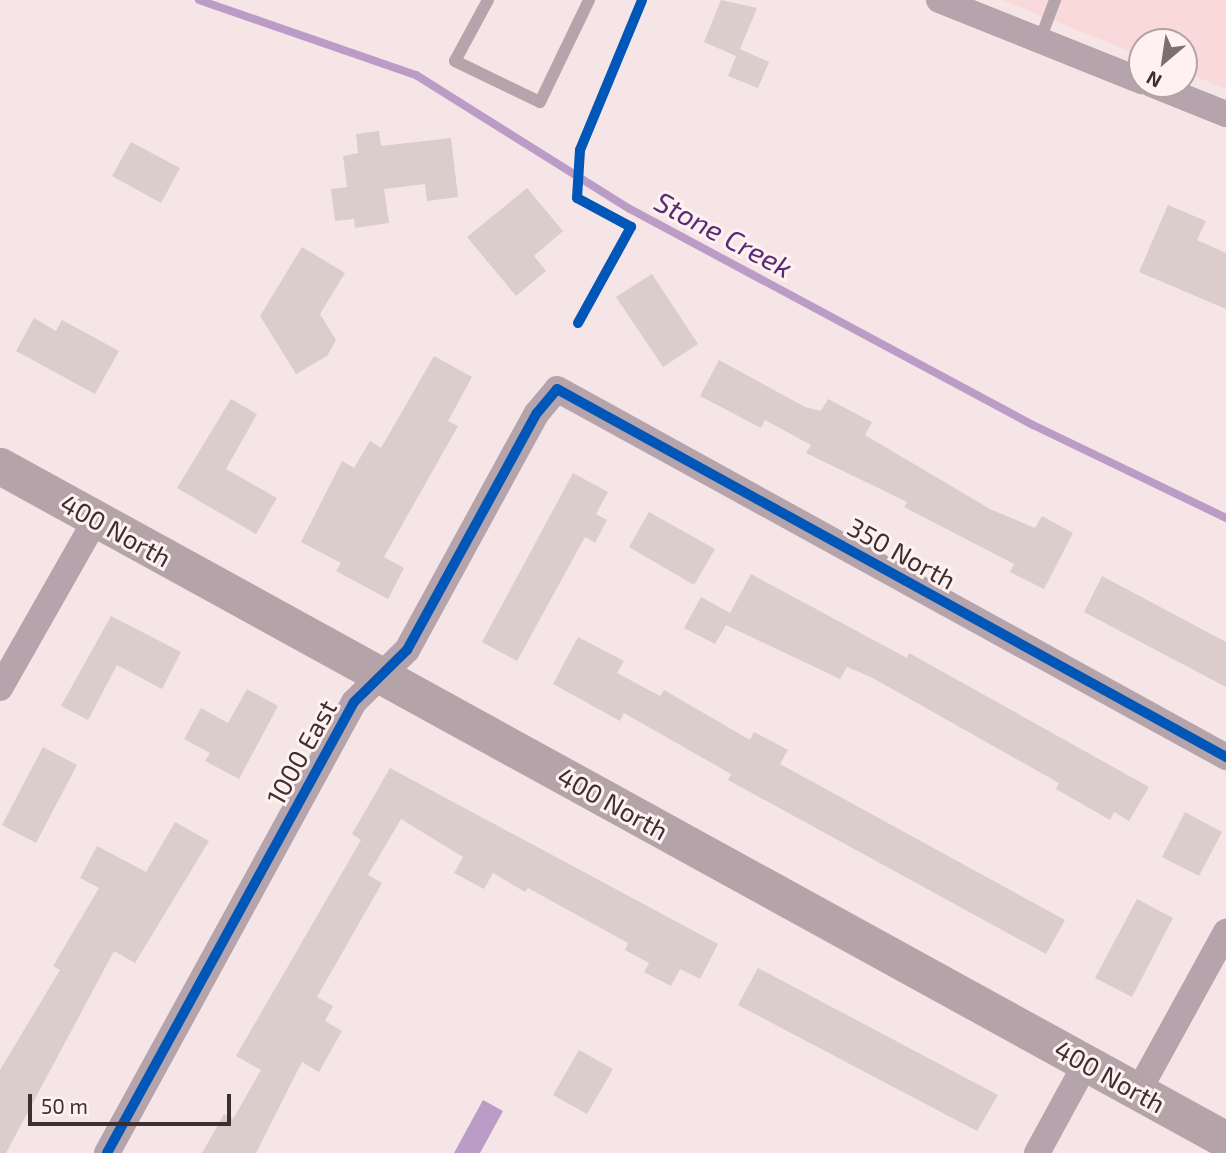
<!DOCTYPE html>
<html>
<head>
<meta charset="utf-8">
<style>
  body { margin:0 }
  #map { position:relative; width:1226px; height:1153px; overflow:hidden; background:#f6e5e6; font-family:"Exo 2",sans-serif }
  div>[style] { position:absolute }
  .built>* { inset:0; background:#f9d9da }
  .water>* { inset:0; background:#ba9cc6 }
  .stream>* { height:8px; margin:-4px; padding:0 4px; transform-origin:4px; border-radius:4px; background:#ba9cc6 }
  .building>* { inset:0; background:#dacdcb }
  .service>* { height:12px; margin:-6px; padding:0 6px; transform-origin:6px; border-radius:6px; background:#b5a4ab }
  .minor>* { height:26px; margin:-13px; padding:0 13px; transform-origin:13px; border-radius:13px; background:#b5a4ab }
  .secondary>* { height:37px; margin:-18.5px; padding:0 18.5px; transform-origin:18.5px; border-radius:18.5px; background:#b5a3aa }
  .cycleway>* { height:10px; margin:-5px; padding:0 5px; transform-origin:5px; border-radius:5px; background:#0057b8 }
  span { translate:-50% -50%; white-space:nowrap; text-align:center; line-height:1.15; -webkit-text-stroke:6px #fff1f1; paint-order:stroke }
  .street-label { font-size:26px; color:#3d2f2f }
  .water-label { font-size:28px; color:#582b74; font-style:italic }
  .north { position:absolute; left:1128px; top:28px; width:70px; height:70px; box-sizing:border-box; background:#fff1f1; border:2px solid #b1a3a3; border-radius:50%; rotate:209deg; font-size:19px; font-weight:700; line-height:28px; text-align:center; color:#3d2f2f }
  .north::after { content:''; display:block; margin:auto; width:24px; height:32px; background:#7e6f6f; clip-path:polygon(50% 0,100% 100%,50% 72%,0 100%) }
  .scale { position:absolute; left:28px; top:1094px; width:203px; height:32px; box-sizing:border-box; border:4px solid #3d2f2f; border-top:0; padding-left:9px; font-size:21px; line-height:24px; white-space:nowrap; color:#3d2f2f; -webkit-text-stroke:5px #fff1f1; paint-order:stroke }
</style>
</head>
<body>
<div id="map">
  <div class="built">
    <i style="clip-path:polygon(1002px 0,1226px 0,1226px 89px,1184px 72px,1184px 42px,1142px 42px,1142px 56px)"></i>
  </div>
  <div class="water">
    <i style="clip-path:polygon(483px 1100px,503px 1111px,480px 1153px,454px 1153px)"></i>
  </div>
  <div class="stream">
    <i style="left:199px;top:0;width:230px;rotate:19.1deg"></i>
    <i style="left:416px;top:75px;width:252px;rotate:32.1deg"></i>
    <i style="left:630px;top:209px;width:457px;rotate:28.2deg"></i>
    <i style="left:1033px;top:425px;width:214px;rotate:25.7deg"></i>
  </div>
  <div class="building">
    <i style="clip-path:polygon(721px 0,757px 8px,740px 49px,769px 62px,758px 88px,728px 76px,736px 56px,704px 42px)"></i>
    <i style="clip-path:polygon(379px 131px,381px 146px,451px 138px,458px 197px,427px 201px,425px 184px,384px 189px,389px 223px,355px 228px,354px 219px,335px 221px,331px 189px,347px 187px,343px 156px,358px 153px,356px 134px)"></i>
    <i style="clip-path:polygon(131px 142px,180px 168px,161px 203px,112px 176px)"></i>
    <i style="clip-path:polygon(527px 188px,563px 231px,534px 256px,546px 271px,516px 296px,467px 237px)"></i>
    <i style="clip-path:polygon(1168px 205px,1206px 221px,1197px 240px,1226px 253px,1226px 309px,1139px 272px)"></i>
    <i style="clip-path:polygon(302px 247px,345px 273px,320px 314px,336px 340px,327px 356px,296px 374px,260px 316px)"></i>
    <i style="clip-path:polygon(652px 274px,698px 344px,663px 367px,616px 297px)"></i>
    <i style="clip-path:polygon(34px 318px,56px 331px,62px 320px,119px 351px,95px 394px,16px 351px)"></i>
    <i style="clip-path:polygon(434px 356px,472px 377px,448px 421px,458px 426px,384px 557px,404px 568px,388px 599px,336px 571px,341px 563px,301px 542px,342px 461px,354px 468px,370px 441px,381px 448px)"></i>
    <i style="clip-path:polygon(719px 360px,805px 407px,821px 411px,828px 399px,872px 422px,865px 435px,990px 509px,1035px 528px,1042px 516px,1073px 533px,1044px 589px,1010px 572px,1014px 564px,904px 507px,907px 502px,806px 453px,811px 445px,765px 420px,761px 428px,700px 396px)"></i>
    <i style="clip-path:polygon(231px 399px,257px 414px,226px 469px,277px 498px,256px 534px,177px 488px)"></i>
    <i style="clip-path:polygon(573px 473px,608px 492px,596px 514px,607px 520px,595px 543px,585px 537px,517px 661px,482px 642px)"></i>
    <i style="clip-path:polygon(649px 512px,715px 549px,694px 585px,629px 547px)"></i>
    <i style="clip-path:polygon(751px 574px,907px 658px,909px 653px,1149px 787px,1129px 821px,1114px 812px,1110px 820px,1056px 789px,1059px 783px,871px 677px,847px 667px,840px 679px,726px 625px,715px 644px,684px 628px,701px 597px,730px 613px)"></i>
    <i style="clip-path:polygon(1102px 576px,1226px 642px,1226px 687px,1084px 612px)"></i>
    <i style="clip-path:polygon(111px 616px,181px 652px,162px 689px,117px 665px,88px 720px,61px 706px)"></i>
    <i style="clip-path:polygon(578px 637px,624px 661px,617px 673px,660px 696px,664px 690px,750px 740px,754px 732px,788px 750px,780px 764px,1065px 920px,1046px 954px,728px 780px,731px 774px,624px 713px,620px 721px,553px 684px)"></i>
    <i style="clip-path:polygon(247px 689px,278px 706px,239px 779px,205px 761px,210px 753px,184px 739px,201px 708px,228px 723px)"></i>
    <i style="clip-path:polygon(43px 747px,77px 765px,36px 843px,2px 825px)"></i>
    <i style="clip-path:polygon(390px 768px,718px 944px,700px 979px,680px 969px,671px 986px,644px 972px,649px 963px,625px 950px,628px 943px,528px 888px,525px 892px,493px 873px,484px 889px,454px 873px,463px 857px,401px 819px,368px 875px,382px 883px,317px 997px,333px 1006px,325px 1021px,342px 1031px,319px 1072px,302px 1062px,256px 1153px,202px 1153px,224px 1114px,233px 1119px,261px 1070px,236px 1056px,361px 840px,352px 834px)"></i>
    <i style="clip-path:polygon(1185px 812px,1222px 832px,1199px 876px,1162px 857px)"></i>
    <i style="clip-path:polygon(175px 822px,209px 841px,135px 963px,114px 951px,6px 1153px,0 1153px,0 1070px,60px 970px,53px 966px,99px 888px,80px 878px,97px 846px,146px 872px)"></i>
    <i style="clip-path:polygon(1137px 899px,1173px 918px,1132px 997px,1095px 978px)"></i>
    <i style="clip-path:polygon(758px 968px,998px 1095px,977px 1131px,738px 1005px)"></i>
    <i style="clip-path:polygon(579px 1050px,613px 1069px,587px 1114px,553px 1095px)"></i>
  </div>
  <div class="service">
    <i style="left:488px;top:0;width:69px;rotate:118.4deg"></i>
    <i style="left:455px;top:61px;width:94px;rotate:25.8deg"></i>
    <i style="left:540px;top:102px;width:113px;rotate:-64.3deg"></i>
    <i style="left:1040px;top:40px;width:43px;rotate:-69.4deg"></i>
  </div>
  <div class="minor">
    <i style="left:939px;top:0;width:219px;rotate:21.8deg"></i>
    <i style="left:1151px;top:84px;width:81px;rotate:21.8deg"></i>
    <i style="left:0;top:688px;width:194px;rotate:-60.4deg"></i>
    <i style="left:1138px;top:1092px;width:183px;rotate:-61.2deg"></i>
    <i style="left:107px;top:1153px;width:514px;rotate:-61.29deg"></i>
    <i style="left:354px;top:702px;width:74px;rotate:-44.5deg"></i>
    <i style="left:407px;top:650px;width:270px;rotate:-61.3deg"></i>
    <i style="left:537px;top:413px;width:31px;rotate:-50deg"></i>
    <i style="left:557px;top:389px;width:764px;rotate:28.81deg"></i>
    <i style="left:1037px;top:1153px;width:102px;rotate:-61.4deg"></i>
  </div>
  <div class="secondary">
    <i style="left:0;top:466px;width:1399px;rotate:28.8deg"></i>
  </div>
  <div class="cycleway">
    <i style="left:578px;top:323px;width:110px;rotate:-61.1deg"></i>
    <i style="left:631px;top:227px;width:61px;rotate:-151.8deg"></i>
    <i style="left:577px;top:198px;width:48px;rotate:-86.4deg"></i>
    <i style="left:580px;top:150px;width:162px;rotate:-67.5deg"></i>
    <i style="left:107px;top:1153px;width:514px;rotate:-61.29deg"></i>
    <i style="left:354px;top:702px;width:74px;rotate:-44.5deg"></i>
    <i style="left:407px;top:650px;width:270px;rotate:-61.3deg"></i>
    <i style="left:537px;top:413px;width:31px;rotate:-50deg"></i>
    <i style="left:557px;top:389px;width:764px;rotate:28.81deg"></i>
  </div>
  <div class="street-label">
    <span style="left:116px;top:530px;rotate:29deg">400 North</span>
    <span style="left:902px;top:553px;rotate:29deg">350 North</span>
    <span style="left:301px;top:752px;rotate:-61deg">1000 East</span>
    <span style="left:613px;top:803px;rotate:29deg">400 North</span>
    <span style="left:1110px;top:1076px;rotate:29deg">400 North</span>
  </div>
  <div class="water-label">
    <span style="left:724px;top:234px;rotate:28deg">Stone Creek</span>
  </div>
  <div class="north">N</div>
  <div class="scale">50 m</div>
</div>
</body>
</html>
